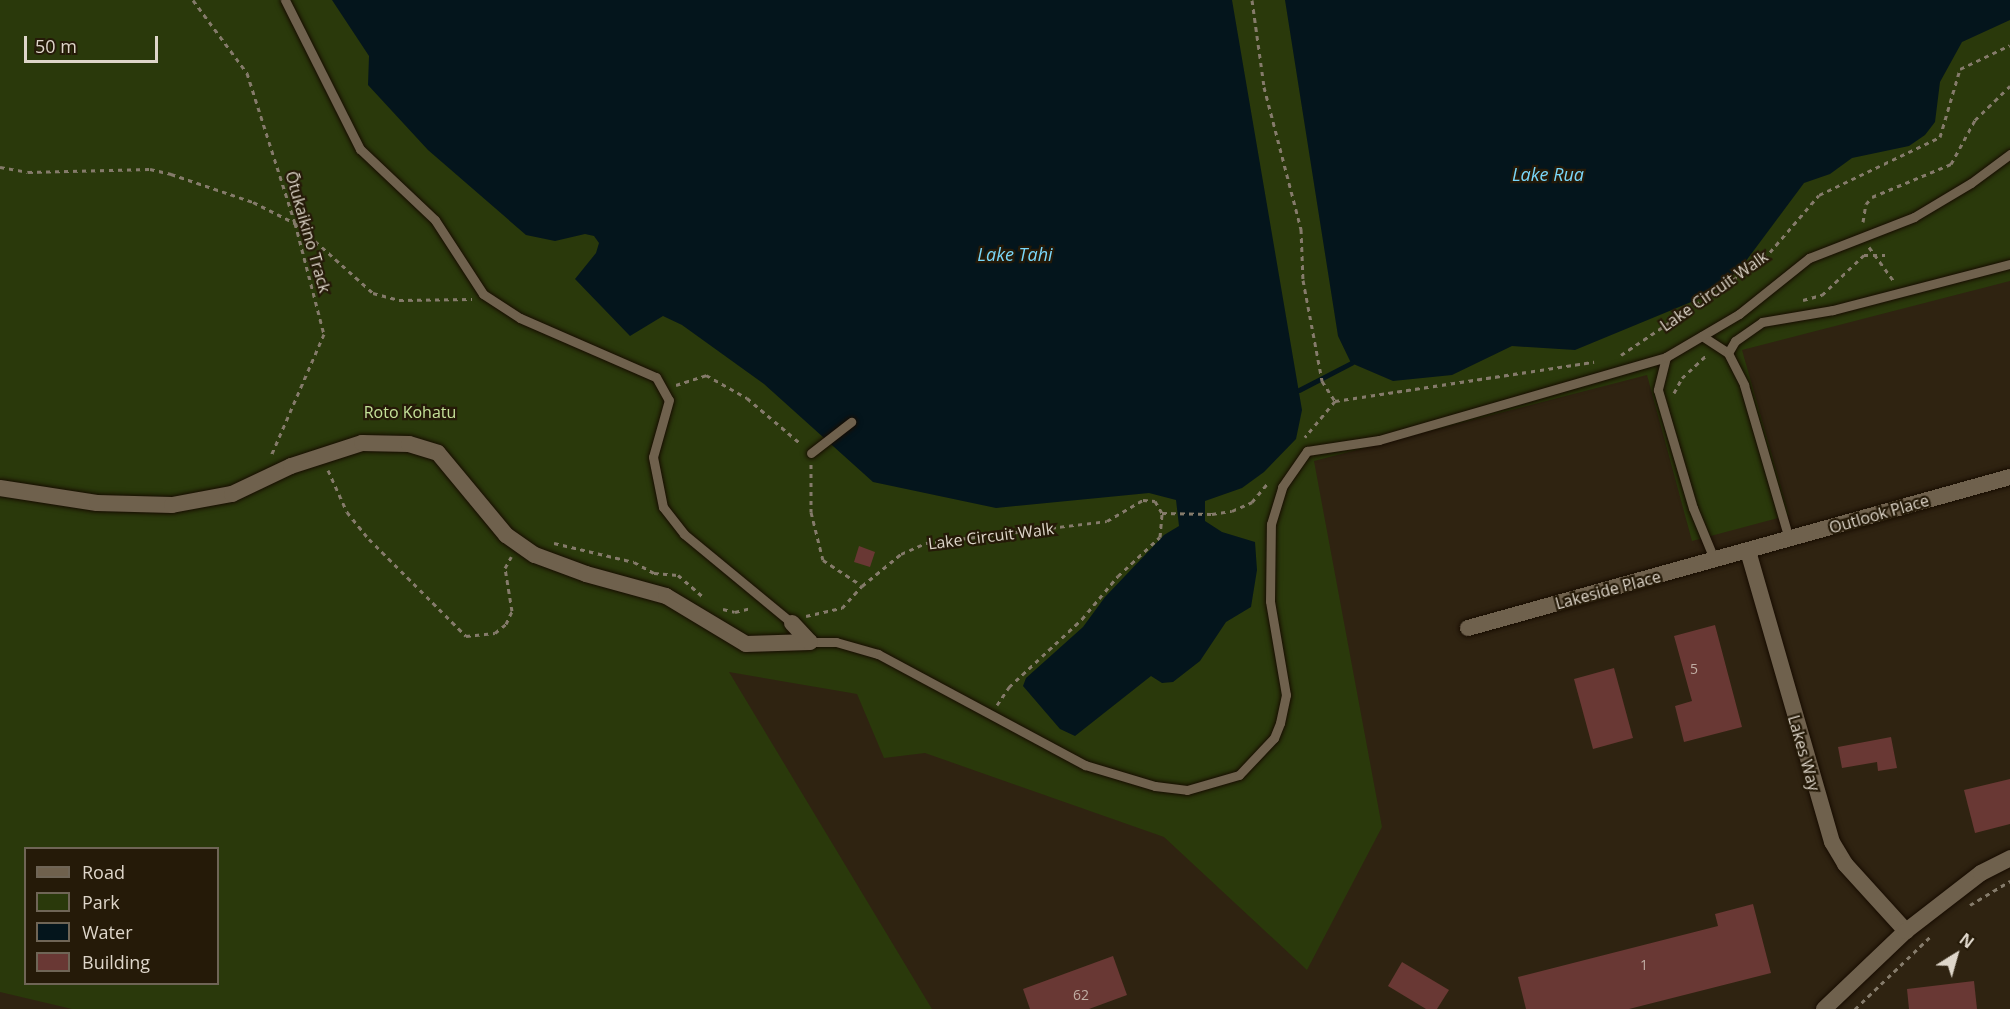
<!DOCTYPE html>
<html>
<head>
<meta charset="utf-8">
<style>
  body { margin:0 }
  #map { position:relative; width:2010px; height:1009px; overflow:hidden; background:#2f2311; font-family:"Open Sans",sans-serif }
  div>[style] { position:absolute }
  .green>* { inset:0; background:#2a390b }
  .water>* { inset:0; background:#04151c }
  .stream>* { height:5px; margin:-2.5px; padding:0 2.5px; transform-origin:2.5px; border-radius:2.5px; background:#04151c }
  .building>* { inset:0; background:#693834 }
  .path>* { height:3px; margin-top:-1.5px; transform-origin:0; background:repeating-linear-gradient(90deg,#857b6b 0 4.5px,transparent 0 9px) }
  .roads { filter:drop-shadow(0 0 2px #170c00) drop-shadow(0 0 2px #170c00) }
  .service>* { height:9px; margin:-4.5px; padding:0 4.5px; transform-origin:4.5px; border-radius:4.5px; background:#6f614d }
  .minor>* { height:16px; margin:-8px; padding:0 8px; transform-origin:8px; border-radius:8px; background:#6f614d }
  .tertiary>* { height:16px; margin:-8px; padding:0 8px; transform-origin:8px; border-radius:8px; background:#6f614d }
  span { translate:-50% -50%; white-space:nowrap; text-align:center; line-height:1.15; -webkit-text-stroke:4.5px #251a08; paint-order:stroke }
  .number-label { font-size:14px; color:#c1aea4 }
  .number-label span { -webkit-text-stroke-width:0 }
  .street-label { font-size:16px; color:#ded6ca }
  .park-label { font-size:16px; color:#c4e198 }
  .water-label { font-size:18px; color:#7ad7f9; font-style:italic }
  .legend { position:absolute; left:24px; top:847px; width:195px; height:138px; box-sizing:border-box; background:#251a08; border:2px solid #6f6556; margin:0; padding:8px 10px; list-style:none; font-size:18px; color:#ded6ca }
  .legend li { display:flex; align-items:center; gap:12px; height:30px }
  .legend b { width:30px; border:2px solid #6f6556 }
  .north { position:absolute; left:1926px; top:925px; width:60px; height:60px; -webkit-text-stroke:4px #251a08; paint-order:stroke; rotate:37deg; font-size:16px; font-weight:700; line-height:24px; text-align:center; color:#ded6ca }
  .north::after { content:''; display:block; margin:auto; width:21px; height:27px; background:#ded6ca; clip-path:polygon(50% 0,100% 100%,50% 72%,0 100%) }
  .scale { position:absolute; left:24px; top:36px; width:134px; height:27px; box-sizing:border-box; border:3px solid #ded6ca; border-top:0; padding-left:8px; font-size:18px; line-height:21px; white-space:nowrap; color:#ded6ca; -webkit-text-stroke:4px #251a08; paint-order:stroke }
</style>
</head>
<body>
<div id="map">
  <div class="green">
    <i style="clip-path:polygon(evenodd,0 0,2010px 0,2010px 281px,1742px 350px,1789px 515px,1692px 541px,1647px 375px,1314px 461px,1382px 827px,1307px 970px,1164px 837px,925px 753px,884px 758px,857px 694px,729px 672px,932px 1009px,72px 1009px,0 992px,0 0,26px 848px,218px 848px,218px 984px,26px 984px,26px 848px)"></i>
  </div>
  <div class="water">
    <i style="clip-path:polygon(332px 0,1232px 0,1302px 410px,1296px 439px,1264px 472px,1242px 488px,1205px 501px,1205px 521px,1222px 532px,1255px 542px,1257px 570px,1251px 607px,1226px 622px,1200px 661px,1173px 682px,1162px 683px,1151px 676px,1075px 736px,1060px 729px,1023px 686px,1026px 678px,1083px 627px,1105px 597px,1164px 535px,1179px 526px,1176px 500px,1149px 493px,996px 508px,873px 482px,764px 384px,682px 325px,663px 316px,630px 336px,575px 279px,596px 253px,599px 243px,594px 236px,585px 234px,555px 241px,526px 235px,428px 150px,368px 85px,369px 56px)"></i>
    <i style="clip-path:polygon(1285px 0,2010px 0,2010px 20px,1962px 42px,1940px 82px,1935px 122px,1925px 135px,1909px 146px,1852px 158px,1830px 174px,1804px 183px,1743px 265px,1713px 293px,1575px 350px,1512px 346px,1452px 375px,1393px 381px,1351px 363px,1338px 336px)"></i>
  </div>
  <div class="stream">
    <i style="left:1299px;top:390px;width:59px;rotate:-27.4deg"></i>
  </div>
  <div class="building">
    <i style="clip-path:polygon(859px 546px,875px 552px,870px 567px,854px 562px)"></i>
    <i style="clip-path:polygon(1715px 625px,1742px 727px,1684px 742px,1675px 706px,1692px 701px,1674px 636px)"></i>
    <i style="clip-path:polygon(1614px 668px,1633px 738px,1593px 749px,1574px 679px)"></i>
    <i style="clip-path:polygon(1891px 737px,1897px 768px,1878px 771px,1877px 762px,1842px 768px,1838px 747px)"></i>
    <i style="clip-path:polygon(2010px 779px,2010px 824px,1975px 833px,1964px 790px)"></i>
    <i style="clip-path:polygon(1753px 904px,1771px 973px,1629px 1009px,1526px 1009px,1518px 977px,1718px 926px,1715px 914px)"></i>
    <i style="clip-path:polygon(1113px 956px,1127px 995px,1089px 1009px,1030px 1009px,1023px 989px)"></i>
    <i style="clip-path:polygon(1402px 962px,1449px 990px,1437px 1009px,1426px 1009px,1388px 986px)"></i>
    <i style="clip-path:polygon(1974px 981px,1977px 1009px,1909px 1009px,1907px 989px)"></i>
  </div>
  <div class="path">
    <i style="left:193px;top:0;width:91px;rotate:53.5deg"></i>
    <i style="left:247px;top:73px;width:157px;rotate:72.3deg"></i>
    <i style="left:295px;top:223px;width:115px;rotate:75.4deg"></i>
    <i style="left:324px;top:334px;width:133px;rotate:113.5deg"></i>
    <i style="left:1252px;top:0;width:88px;rotate:82.1deg"></i>
    <i style="left:1264px;top:87px;width:147px;rotate:75.4deg"></i>
    <i style="left:1301px;top:229px;width:51px;rotate:87.8deg"></i>
    <i style="left:1303px;top:280px;width:103px;rotate:79.3deg"></i>
    <i style="left:1322px;top:381px;width:24px;rotate:57deg"></i>
    <i style="left:1335px;top:401px;width:47px;rotate:129.8deg"></i>
    <i style="left:0;top:167px;width:28px;rotate:10deg"></i>
    <i style="left:28px;top:172px;width:122px;rotate:-1.4deg"></i>
    <i style="left:150px;top:169px;width:22px;rotate:13deg"></i>
    <i style="left:171px;top:174px;width:87px;rotate:18.9deg"></i>
    <i style="left:253px;top:202px;width:47px;rotate:26.6deg"></i>
    <i style="left:295px;top:223px;width:105px;rotate:41.9deg"></i>
    <i style="left:373px;top:293px;width:27px;rotate:15deg"></i>
    <i style="left:399px;top:300px;width:73px;rotate:-0.8deg"></i>
    <i style="left:1863px;top:222px;width:18px;rotate:-81deg"></i>
    <i style="left:1866px;top:204px;width:9px;rotate:-49deg"></i>
    <i style="left:1872px;top:197px;width:86px;rotate:-22.7deg"></i>
    <i style="left:1951px;top:164px;width:50px;rotate:-61.4deg"></i>
    <i style="left:1975px;top:120px;width:49px;rotate:-44.2deg"></i>
    <i style="left:1869px;top:247px;width:41px;rotate:54deg"></i>
    <i style="left:1803px;top:300px;width:20px;rotate:-15deg"></i>
    <i style="left:1822px;top:295px;width:58px;rotate:-43.6deg"></i>
    <i style="left:1864px;top:255px;width:21px"></i>
    <i style="left:1621px;top:355px;width:172px;rotate:-33.9deg"></i>
    <i style="left:1764px;top:259px;width:84px;rotate:-49.3deg"></i>
    <i style="left:1819px;top:195px;width:134px;rotate:-25.6deg"></i>
    <i style="left:1940px;top:137px;width:71px;rotate:-73.6deg"></i>
    <i style="left:1960px;top:69px;width:55px;rotate:-25.6deg"></i>
    <i style="left:676px;top:385px;width:32px;rotate:-18deg"></i>
    <i style="left:706px;top:375px;width:47px;rotate:29.3deg"></i>
    <i style="left:747px;top:398px;width:71px;rotate:40.4deg"></i>
    <i style="left:1674px;top:393px;width:17px;rotate:-62deg"></i>
    <i style="left:1682px;top:378px;width:35px;rotate:-43deg"></i>
    <i style="left:1335px;top:401px;width:262px;rotate:-8.6deg"></i>
    <i style="left:811px;top:464px;width:48px;rotate:90deg"></i>
    <i style="left:811px;top:512px;width:49px;rotate:76deg"></i>
    <i style="left:823px;top:560px;width:45px;rotate:33.3deg"></i>
    <i style="left:328px;top:470px;width:46px;rotate:65.7deg"></i>
    <i style="left:347px;top:512px;width:35px;rotate:51deg"></i>
    <i style="left:369px;top:539px;width:137px;rotate:45deg"></i>
    <i style="left:466px;top:636px;width:29px;rotate:-6deg"></i>
    <i style="left:495px;top:633px;width:14px;rotate:-39deg"></i>
    <i style="left:506px;top:624px;width:14px;rotate:-65deg"></i>
    <i style="left:512px;top:611px;width:44px;rotate:-99.2deg"></i>
    <i style="left:505px;top:568px;width:13px;rotate:-61deg"></i>
    <i style="left:1162px;top:513px;width:50px;rotate:1.1deg"></i>
    <i style="left:1212px;top:514px;width:20px;rotate:-9deg"></i>
    <i style="left:1232px;top:511px;width:22px;rotate:-24deg"></i>
    <i style="left:1252px;top:502px;width:26px;rotate:-50deg"></i>
    <i style="left:554px;top:543px;width:82px;rotate:13.4deg"></i>
    <i style="left:634px;top:562px;width:23px;rotate:29deg"></i>
    <i style="left:654px;top:573px;width:24px;rotate:5deg"></i>
    <i style="left:678px;top:575px;width:32px;rotate:41deg"></i>
    <i style="left:723px;top:609px;width:12px;rotate:14deg"></i>
    <i style="left:735px;top:612px;width:16px;rotate:-14deg"></i>
    <i style="left:806px;top:616px;width:37px;rotate:-13deg"></i>
    <i style="left:842px;top:608px;width:30px;rotate:-48deg"></i>
    <i style="left:862px;top:586px;width:50px;rotate:-39.4deg"></i>
    <i style="left:901px;top:554px;width:27px;rotate:-24deg"></i>
    <i style="left:926px;top:543px;width:182px;rotate:-6.9deg"></i>
    <i style="left:1107px;top:521px;width:42px;rotate:-30.3deg"></i>
    <i style="left:1143px;top:500px;width:12px;rotate:5deg"></i>
    <i style="left:1155px;top:501px;width:14px;rotate:60deg"></i>
    <i style="left:997px;top:705px;width:22px;rotate:-56deg"></i>
    <i style="left:1009px;top:687px;width:100px;rotate:-43deg"></i>
    <i style="left:1082px;top:619px;width:56px;rotate:-50.1deg"></i>
    <i style="left:1118px;top:576px;width:57px;rotate:-42.9deg"></i>
    <i style="left:1160px;top:537px;width:24px;rotate:-85deg"></i>
    <i style="left:1970px;top:905px;width:47px;rotate:-31deg"></i>
    <i style="left:1855px;top:1009px;width:107px;rotate:-43.9deg"></i>
  </div>
  <div class="roads">
    <div class="service">
      <i style="left:285px;top:0;width:167px;rotate:63.3deg"></i>
      <i style="left:360px;top:149px;width:103px;rotate:43.4deg"></i>
      <i style="left:435px;top:220px;width:88px;rotate:57deg"></i>
      <i style="left:483px;top:294px;width:44px;rotate:33deg"></i>
      <i style="left:520px;top:318px;width:148px;rotate:23.5deg"></i>
      <i style="left:656px;top:377px;width:26px;rotate:61deg"></i>
      <i style="left:669px;top:400px;width:59px;rotate:105.7deg"></i>
      <i style="left:653px;top:457px;width:51px;rotate:78.7deg"></i>
      <i style="left:663px;top:507px;width:34px;rotate:52deg"></i>
      <i style="left:684px;top:534px;width:140px;rotate:39.5deg"></i>
      <i style="left:1702px;top:336px;width:31px;rotate:33deg"></i>
      <i style="left:1728px;top:353px;width:36px;rotate:63deg"></i>
      <i style="left:1744px;top:385px;width:160px;rotate:73.7deg"></i>
      <i style="left:1728px;top:353px;width:14px;rotate:-60deg"></i>
      <i style="left:1735px;top:341px;width:33px;rotate:-35deg"></i>
      <i style="left:1762px;top:322px;width:72px;rotate:-9.6deg"></i>
      <i style="left:1833px;top:310px;width:183px;rotate:-14.6deg"></i>
      <i style="left:1666px;top:357px;width:34px;rotate:104deg"></i>
      <i style="left:1658px;top:390px;width:123px;rotate:73.5deg"></i>
      <i style="left:1693px;top:508px;width:57px;rotate:67.5deg"></i>
      <i style="left:811px;top:453px;width:51px;rotate:-37.8deg"></i>
      <i style="left:810px;top:642px;width:26px"></i>
      <i style="left:836px;top:642px;width:44px;rotate:15.9deg"></i>
      <i style="left:878px;top:654px;width:235px;rotate:28.2deg"></i>
      <i style="left:1085px;top:765px;width:73px;rotate:16.7deg"></i>
      <i style="left:1155px;top:786px;width:32px;rotate:7deg"></i>
      <i style="left:1187px;top:790px;width:54px;rotate:-16.1deg"></i>
      <i style="left:1239px;top:775px;width:51px;rotate:-46.6deg"></i>
      <i style="left:1274px;top:738px;width:16px;rotate:-68deg"></i>
      <i style="left:1280px;top:723px;width:29px;rotate:-78deg"></i>
      <i style="left:1286px;top:695px;width:95px;rotate:-99.7deg"></i>
      <i style="left:1270px;top:601px;width:77px;rotate:-89.3deg"></i>
      <i style="left:1271px;top:524px;width:39px;rotate:-73deg"></i>
      <i style="left:1282px;top:487px;width:44px;rotate:-55.2deg"></i>
      <i style="left:1307px;top:451px;width:73px;rotate:-8.7deg"></i>
      <i style="left:1379px;top:440px;width:299px;rotate:-16.1deg"></i>
      <i style="left:1666px;top:357px;width:85px;rotate:-30.5deg"></i>
      <i style="left:1739px;top:314px;width:90px;rotate:-38.7deg"></i>
      <i style="left:1809px;top:258px;width:113px;rotate:-21.3deg"></i>
      <i style="left:1914px;top:217px;width:66px;rotate:-30.8deg"></i>
      <i style="left:1971px;top:183px;width:49px;rotate:-36.6deg"></i>
    </div>
    <div class="minor">
      <i style="left:0;top:488px;width:98px;rotate:8.8deg"></i>
      <i style="left:97px;top:503px;width:75px;rotate:1.5deg"></i>
      <i style="left:172px;top:505px;width:61px;rotate:-10.4deg"></i>
      <i style="left:232px;top:494px;width:65px;rotate:-25.4deg"></i>
      <i style="left:291px;top:466px;width:75px;rotate:-17.9deg"></i>
      <i style="left:362px;top:443px;width:47px;rotate:1.2deg"></i>
      <i style="left:409px;top:444px;width:30px;rotate:17deg"></i>
      <i style="left:438px;top:453px;width:107px;rotate:50.3deg"></i>
      <i style="left:506px;top:535px;width:35px;rotate:35deg"></i>
      <i style="left:535px;top:555px;width:54px;rotate:20.4deg"></i>
      <i style="left:586px;top:574px;width:83px;rotate:15.4deg"></i>
      <i style="left:666px;top:596px;width:93px;rotate:31deg"></i>
      <i style="left:746px;top:644px;width:64px;rotate:-1.8deg"></i>
      <i style="left:1748px;top:551px;width:303px;rotate:73.9deg"></i>
      <i style="left:1832px;top:842px;width:26px;rotate:59deg"></i>
      <i style="left:1845px;top:864px;width:91px;rotate:47.7deg"></i>
      <i style="left:792px;top:623px;width:26px;rotate:47deg"></i>
      <i style="left:1468px;top:628px;width:563px;rotate:-15.57deg"></i>
    </div>
    <div class="tertiary">
      <i style="left:1824px;top:1009px;width:113px;rotate:-43.6deg"></i>
      <i style="left:1906px;top:931px;width:95px;rotate:-37.7deg"></i>
      <i style="left:1981px;top:873px;width:33px;rotate:-27deg"></i>
    </div>
  </div>
  <div class="number-label">
    <span style="left:1694px;top:669px">5</span>
    <span style="left:1644px;top:965px">1</span>
    <span style="left:1081px;top:995px">62</span>
  </div>
  <div class="street-label">
    <span style="left:308px;top:232px;rotate:74deg">Ōtukaikino Track</span>
    <span style="left:1714px;top:291px;rotate:-35deg">Lake Circuit Walk</span>
    <span style="left:1879px;top:514px;rotate:-16deg">Outlook Place</span>
    <span style="left:991px;top:536px;rotate:-7deg">Lake Circuit Walk</span>
    <span style="left:1608px;top:590px;rotate:-15deg">Lakeside Place</span>
    <span style="left:1804px;top:753px;rotate:74deg">Lakes Way</span>
  </div>
  <div class="park-label">
    <span style="left:410px;top:412px">Roto Kohatu</span>
  </div>
  <div class="water-label">
    <span style="left:1548px;top:174px">Lake Rua</span>
    <span style="left:1015px;top:254px">Lake Tahi</span>
  </div>
  <ul class="legend">
  <li><b style="height:8px;background:#6f614d"></b>Road</li>
  <li><b style="height:16px;background:#2a390b"></b>Park</li>
  <li><b style="height:16px;background:#04151c"></b>Water</li>
  <li><b style="height:16px;background:#693834"></b>Building</li>
  </ul>
  <div class="north">N</div>
  <div class="scale">50 m</div>
</div>
</body>
</html>
